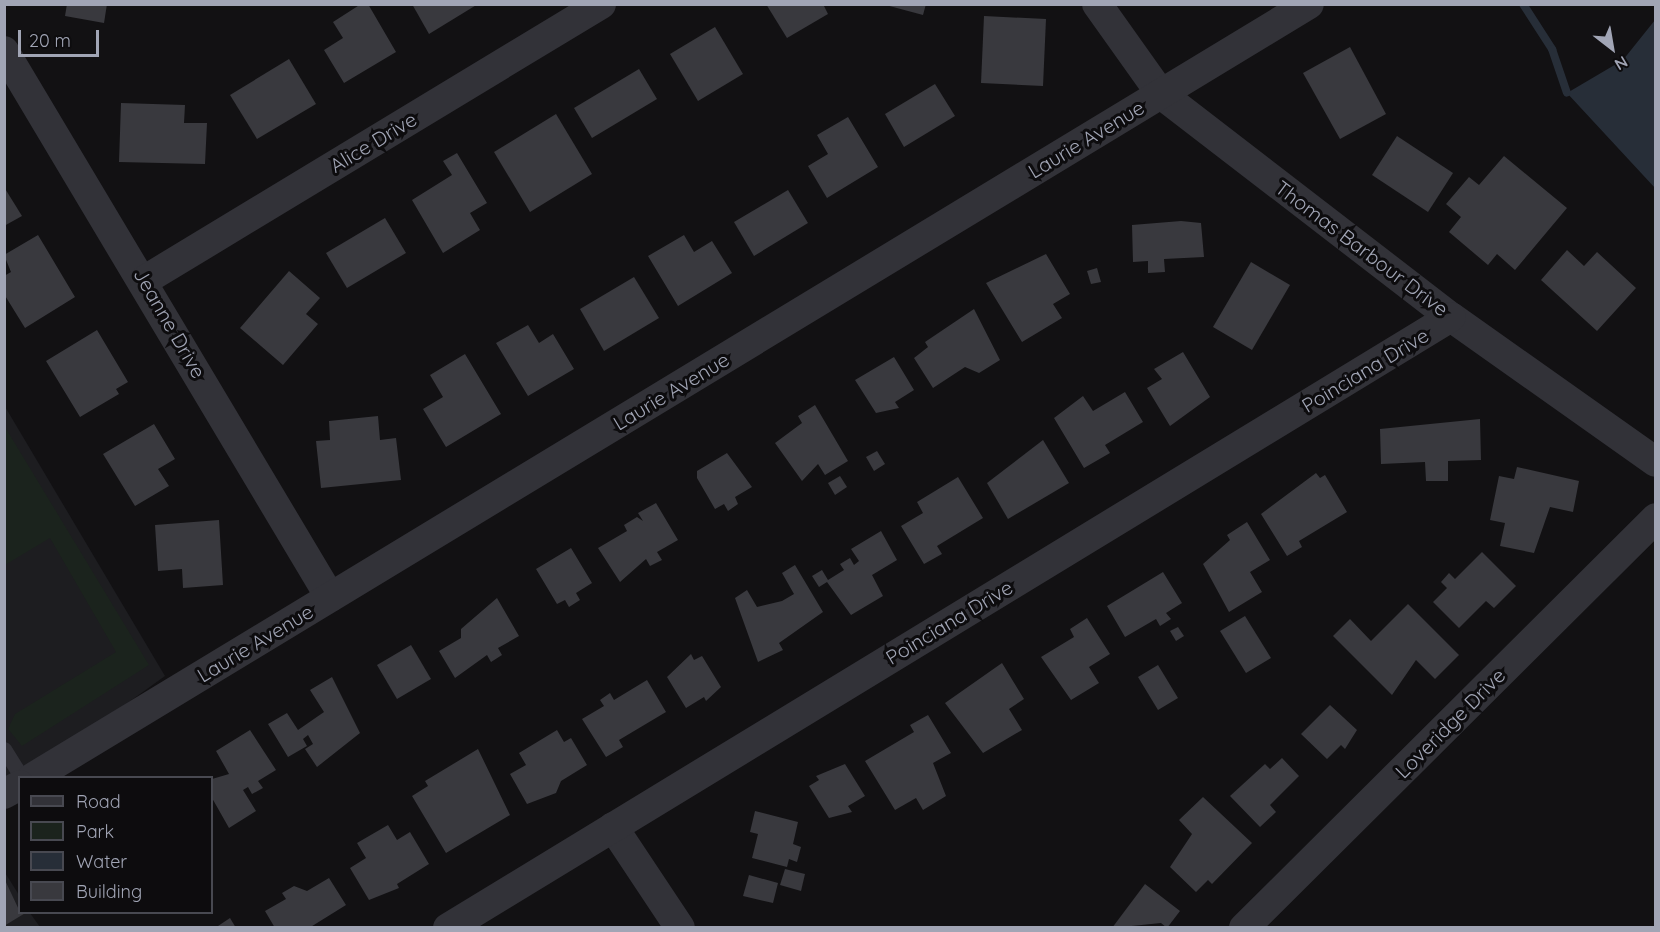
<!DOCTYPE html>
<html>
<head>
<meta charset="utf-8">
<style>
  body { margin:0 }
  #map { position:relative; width:1660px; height:932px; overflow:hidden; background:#121113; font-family:Quicksand,sans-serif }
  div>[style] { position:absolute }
  .built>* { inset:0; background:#1d1d20 }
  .green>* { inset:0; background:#1b231d }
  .water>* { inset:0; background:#272e38 }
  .stream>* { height:8px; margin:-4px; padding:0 4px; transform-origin:4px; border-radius:4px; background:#272e38 }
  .building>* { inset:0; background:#39393e }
  .service>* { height:15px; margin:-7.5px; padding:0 7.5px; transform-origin:7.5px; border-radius:7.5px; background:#323238 }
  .minor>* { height:30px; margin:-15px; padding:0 15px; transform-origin:15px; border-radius:15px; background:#323238 }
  span { translate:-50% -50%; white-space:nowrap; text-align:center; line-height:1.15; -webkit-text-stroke:6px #0d0c0e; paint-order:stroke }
  .street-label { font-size:20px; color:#a1a5b5 }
  .frame { position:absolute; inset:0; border:6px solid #a1a5b5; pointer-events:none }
  .legend { position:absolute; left:18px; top:776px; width:195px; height:138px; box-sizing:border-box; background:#0d0c0e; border:2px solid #484951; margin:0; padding:8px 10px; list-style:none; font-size:18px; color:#a1a5b5 }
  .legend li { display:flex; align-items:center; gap:12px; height:30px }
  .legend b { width:30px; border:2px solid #484951 }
  .north { position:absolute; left:1582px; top:18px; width:60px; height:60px; -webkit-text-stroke:4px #0d0c0e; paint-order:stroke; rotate:149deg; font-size:16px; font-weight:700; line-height:24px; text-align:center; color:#a1a5b5 }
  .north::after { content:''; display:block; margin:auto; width:21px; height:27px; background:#a1a5b5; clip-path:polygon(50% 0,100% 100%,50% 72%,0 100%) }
  .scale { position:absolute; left:18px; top:30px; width:81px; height:27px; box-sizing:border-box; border:3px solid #a1a5b5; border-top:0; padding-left:8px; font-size:18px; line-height:21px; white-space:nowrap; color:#a1a5b5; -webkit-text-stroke:4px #0d0c0e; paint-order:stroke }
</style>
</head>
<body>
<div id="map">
  <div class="built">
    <i style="clip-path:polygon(4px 405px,165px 676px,4px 792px)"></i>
    <i style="clip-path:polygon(4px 871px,19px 895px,20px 912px,30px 913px,40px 927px,5px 927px)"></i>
  </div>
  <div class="green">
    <i style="clip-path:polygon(5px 427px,149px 665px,22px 746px,8px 729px,15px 714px,116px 652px,50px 538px,5px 565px)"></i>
  </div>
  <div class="water">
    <i style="clip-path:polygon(1655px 20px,1655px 188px,1567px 93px,1623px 60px)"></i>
  </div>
  <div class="stream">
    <i style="left:1523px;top:4px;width:54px;rotate:57.2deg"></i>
    <i style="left:1552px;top:49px;width:46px;rotate:71.2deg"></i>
  </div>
  <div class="building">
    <i style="clip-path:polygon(67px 4px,107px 4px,104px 23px,65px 16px)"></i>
    <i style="clip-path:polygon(361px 4px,368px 4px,396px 52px,344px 83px,324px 50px,343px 38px,333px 22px)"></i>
    <i style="clip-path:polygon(412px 4px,478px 4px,429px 34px)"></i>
    <i style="clip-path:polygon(766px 4px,823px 4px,828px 14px,787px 38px)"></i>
    <i style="clip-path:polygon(882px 4px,926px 4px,923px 15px)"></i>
    <i style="clip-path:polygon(984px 16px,1046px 19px,1043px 86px,981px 83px)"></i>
    <i style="clip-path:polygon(715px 27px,743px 74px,698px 101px,670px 54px)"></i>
    <i style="clip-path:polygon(1350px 47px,1386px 114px,1340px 139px,1303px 73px)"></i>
    <i style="clip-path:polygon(289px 59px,316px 104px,257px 139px,230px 95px)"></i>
    <i style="clip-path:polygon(639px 69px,657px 99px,592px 138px,574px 108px)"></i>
    <i style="clip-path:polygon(935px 84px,955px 116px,904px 147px,885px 114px)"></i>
    <i style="clip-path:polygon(121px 103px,185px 105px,184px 123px,207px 123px,205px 164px,119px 162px)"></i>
    <i style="clip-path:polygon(556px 114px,592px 174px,530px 212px,494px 152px)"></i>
    <i style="clip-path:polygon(848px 117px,878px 167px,827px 198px,808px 166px,828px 154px,817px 135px)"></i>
    <i style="clip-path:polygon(1397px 136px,1453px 173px,1428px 212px,1372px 175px)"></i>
    <i style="clip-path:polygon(457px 153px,487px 203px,470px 213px,480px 230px,443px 253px,412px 200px,452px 175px,443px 161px)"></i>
    <i style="clip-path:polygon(1504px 156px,1567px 208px,1515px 270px,1497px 254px,1488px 265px,1449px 232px,1461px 217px,1446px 204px,1469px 177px,1479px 185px)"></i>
    <i style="clip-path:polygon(4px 187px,22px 216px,4px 226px)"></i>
    <i style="clip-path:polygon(788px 190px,808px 223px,754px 256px,734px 222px)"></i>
    <i style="clip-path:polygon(385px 218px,406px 253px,347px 288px,326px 253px)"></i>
    <i style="clip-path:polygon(1181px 221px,1201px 223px,1204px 257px,1164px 259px,1165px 272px,1148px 273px,1148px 261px,1133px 262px,1132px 225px)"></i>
    <i style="clip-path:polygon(38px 235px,75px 297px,25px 328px,4px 294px,4px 276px,11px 272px,4px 255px)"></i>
    <i style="clip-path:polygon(684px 235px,694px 252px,712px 241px,732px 273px,678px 306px,648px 256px)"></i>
    <i style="clip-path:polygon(1567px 250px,1584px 266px,1597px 252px,1636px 288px,1597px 331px,1541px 280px)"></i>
    <i style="clip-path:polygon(1046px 254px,1070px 294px,1053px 304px,1062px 318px,1022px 342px,986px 283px)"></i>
    <i style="clip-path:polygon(1251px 262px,1290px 285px,1252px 350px,1213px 327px)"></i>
    <i style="clip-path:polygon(1097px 268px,1101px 282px,1091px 284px,1087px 271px)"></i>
    <i style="clip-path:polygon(289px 271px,320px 298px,306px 314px,318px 324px,283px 365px,240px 328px)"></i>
    <i style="clip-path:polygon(634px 277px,659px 318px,604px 351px,580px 309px)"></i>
    <i style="clip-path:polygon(974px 309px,1000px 360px,979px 373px,965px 367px,933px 388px,914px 358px,928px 347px,925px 342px)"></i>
    <i style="clip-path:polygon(528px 325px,539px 343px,553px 334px,574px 369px,528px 396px,496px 343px)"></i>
    <i style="clip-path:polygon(97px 330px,128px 382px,116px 389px,119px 394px,80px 417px,46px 361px)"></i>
    <i style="clip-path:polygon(1183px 352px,1210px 397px,1170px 426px,1147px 388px,1162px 379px,1154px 369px)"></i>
    <i style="clip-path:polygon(465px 354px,501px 414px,446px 447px,423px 409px,443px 397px,430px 375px)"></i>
    <i style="clip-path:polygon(894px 357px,914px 390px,895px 402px,899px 408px,876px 413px,855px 380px)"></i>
    <i style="clip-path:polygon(1125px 392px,1143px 422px,1105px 445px,1110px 453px,1084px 468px,1054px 418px,1083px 396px,1093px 411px)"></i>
    <i style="clip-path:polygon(815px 405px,848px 461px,825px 475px,818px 464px,802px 481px,775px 443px,802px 423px,798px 416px)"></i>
    <i style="clip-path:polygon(378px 416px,380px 440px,396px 438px,401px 480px,321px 488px,316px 441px,330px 440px,329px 421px)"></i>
    <i style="clip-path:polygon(1480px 419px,1481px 460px,1448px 461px,1448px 481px,1426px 481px,1425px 462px,1381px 464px,1380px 429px)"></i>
    <i style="clip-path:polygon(154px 424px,175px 459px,158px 469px,169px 486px,135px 506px,103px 454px)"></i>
    <i style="clip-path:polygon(1043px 440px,1069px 483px,1008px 519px,987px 483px)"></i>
    <i style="clip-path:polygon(877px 451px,885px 464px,874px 471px,866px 457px)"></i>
    <i style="clip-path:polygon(727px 453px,752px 487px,735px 497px,738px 504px,728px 511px,724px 504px,715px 509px,697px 478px,697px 471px)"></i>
    <i style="clip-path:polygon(1517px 467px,1579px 481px,1573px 512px,1550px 507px,1534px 553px,1500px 546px,1505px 523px,1490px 520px,1499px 476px,1514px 479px)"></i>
    <i style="clip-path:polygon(1316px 473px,1320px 478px,1325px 475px,1347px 512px,1299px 541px,1302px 547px,1287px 556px,1261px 514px)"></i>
    <i style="clip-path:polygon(840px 476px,847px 487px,835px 495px,828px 483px)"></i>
    <i style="clip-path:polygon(958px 477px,983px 518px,937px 546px,942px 554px,924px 564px,901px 526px,923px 513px,917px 502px)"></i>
    <i style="clip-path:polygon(656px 503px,678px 540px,657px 552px,662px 560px,650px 566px,646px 559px,620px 582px,598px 548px,627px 531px,624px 525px,637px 517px,643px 521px,638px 513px)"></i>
    <i style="clip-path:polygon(219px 520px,223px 585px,183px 588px,182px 569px,158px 571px,155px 525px)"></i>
    <i style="clip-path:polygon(1247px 522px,1270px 560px,1250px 572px,1262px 592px,1229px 612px,1203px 564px,1230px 540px,1227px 535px)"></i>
    <i style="clip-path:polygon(881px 531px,897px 560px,872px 575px,883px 596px,851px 615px,827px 582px,819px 587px,812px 576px,822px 570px,828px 580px,844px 570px,840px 564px,850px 558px,854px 565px,859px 561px,851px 549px)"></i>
    <i style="clip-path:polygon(571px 548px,592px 583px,576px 593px,580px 600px,569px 607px,565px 600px,557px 604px,536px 569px)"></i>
    <i style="clip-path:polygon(1482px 552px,1516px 586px,1494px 608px,1486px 601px,1459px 628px,1433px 602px,1447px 588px,1441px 582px,1449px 573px,1455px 579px)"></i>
    <i style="clip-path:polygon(795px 565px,823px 612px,779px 643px,783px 650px,758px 662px,735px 598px,747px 590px,757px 607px,782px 601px,794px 594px,782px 573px)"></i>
    <i style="clip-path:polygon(1163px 572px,1182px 603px,1166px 613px,1171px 619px,1160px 626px,1156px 619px,1125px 637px,1107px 606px)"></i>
    <i style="clip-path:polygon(497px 598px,519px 636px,498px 648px,502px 655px,491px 662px,487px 655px,455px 678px,439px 651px,461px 638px,461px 629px)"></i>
    <i style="clip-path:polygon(1408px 604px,1459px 655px,1435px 679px,1416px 660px,1392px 695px,1333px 636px,1350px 619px,1371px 641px)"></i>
    <i style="clip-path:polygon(1245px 616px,1271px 658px,1246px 673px,1220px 631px)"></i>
    <i style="clip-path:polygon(1087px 618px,1110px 654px,1089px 667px,1099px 683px,1071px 700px,1041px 657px,1074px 637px,1070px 629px)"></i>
    <i style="clip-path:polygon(1178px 627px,1184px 636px,1176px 641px,1170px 631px)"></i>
    <i style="clip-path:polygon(411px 645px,431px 679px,397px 699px,377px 665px)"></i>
    <i style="clip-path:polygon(691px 654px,694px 660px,702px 656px,721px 687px,706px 701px,704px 697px,686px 708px,667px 677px)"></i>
    <i style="clip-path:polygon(1002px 663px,1024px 699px,1009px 709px,1022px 730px,983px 753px,945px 703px)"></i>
    <i style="clip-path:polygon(1158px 665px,1178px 698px,1158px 710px,1138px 677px)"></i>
    <i style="clip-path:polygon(332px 677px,360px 733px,317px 767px,305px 749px,313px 744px,308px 735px,303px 739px,307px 746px,288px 757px,268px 724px,287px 713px,298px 730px,324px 712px,310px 690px)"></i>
    <i style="clip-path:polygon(647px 680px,666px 712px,619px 740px,623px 747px,606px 757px,582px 719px,604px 706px,600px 700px,610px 693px,614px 700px)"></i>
    <i style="clip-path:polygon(1330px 705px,1357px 730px,1345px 749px,1341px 745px,1327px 759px,1301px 734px)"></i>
    <i style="clip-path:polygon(928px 715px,951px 753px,933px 763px,946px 796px,923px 810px,916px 798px,895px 810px,865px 761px,914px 732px,910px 725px)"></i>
    <i style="clip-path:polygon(250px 730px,276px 770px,258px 781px,263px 788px,252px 794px,248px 787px,243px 790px,256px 811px,229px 828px,212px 798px,212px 779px,229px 774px,216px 751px)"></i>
    <i style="clip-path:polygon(557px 730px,564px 742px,571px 738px,587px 765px,561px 781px,556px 793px,527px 804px,510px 774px,526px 765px,519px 753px)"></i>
    <i style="clip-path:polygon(478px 749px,510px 815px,446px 853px,412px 796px,428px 786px,425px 781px)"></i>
    <i style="clip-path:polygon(1282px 758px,1299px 776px,1270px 805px,1276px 812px,1260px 827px,1230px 796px,1265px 764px,1270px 769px)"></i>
    <i style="clip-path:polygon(845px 764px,865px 796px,848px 806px,852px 812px,829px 818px,809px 786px,819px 780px,816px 776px)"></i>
    <i style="clip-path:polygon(1203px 797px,1252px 843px,1212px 884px,1208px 880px,1196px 892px,1170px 867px,1192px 834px,1179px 820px)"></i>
    <i style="clip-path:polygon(755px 811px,798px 822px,793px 844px,801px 847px,797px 862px,789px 859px,787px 867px,752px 858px,758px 834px,750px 832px)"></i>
    <i style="clip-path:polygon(388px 825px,397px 840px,410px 832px,429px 864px,397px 884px,399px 888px,369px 900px,350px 868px,366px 858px,357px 843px)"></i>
    <i style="clip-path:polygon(785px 869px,805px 874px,801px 891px,780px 885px)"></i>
    <i style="clip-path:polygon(749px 875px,778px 883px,773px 903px,743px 896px)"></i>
    <i style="clip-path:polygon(4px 878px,20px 912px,27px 912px,4px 926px)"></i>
    <i style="clip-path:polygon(329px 878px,346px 905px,309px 928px,275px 928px,265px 911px,286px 899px,282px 893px,294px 886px,307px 891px)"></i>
    <i style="clip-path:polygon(1145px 884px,1180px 911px,1167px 928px,1161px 923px,1112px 928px)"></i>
    <i style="clip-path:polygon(230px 918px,236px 928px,215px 928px)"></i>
  </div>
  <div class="service">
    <i style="left:4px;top:749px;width:34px;rotate:58deg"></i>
  </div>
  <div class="minor">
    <i style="left:1097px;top:4px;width:110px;rotate:54.6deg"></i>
    <i style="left:1161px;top:94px;width:366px;rotate:37.6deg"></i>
    <i style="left:1451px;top:317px;width:251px;rotate:35.3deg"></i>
    <i style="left:4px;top:51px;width:636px;rotate:59.16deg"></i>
    <i style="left:145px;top:280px;width:533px;rotate:-31.18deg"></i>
    <i style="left:32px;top:778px;width:1493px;rotate:-31.22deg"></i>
    <i style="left:4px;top:794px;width:18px;rotate:-29deg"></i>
    <i style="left:613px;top:827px;width:121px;rotate:56.4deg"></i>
    <i style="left:448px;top:928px;width:1174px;rotate:-31.35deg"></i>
    <i style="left:1244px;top:928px;width:581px;rotate:-44.86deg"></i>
  </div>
  <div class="street-label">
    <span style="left:1086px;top:139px;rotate:-31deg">Laurie Avenue</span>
    <span style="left:373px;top:142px;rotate:-31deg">Alice Drive</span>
    <span style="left:1362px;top:248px;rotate:37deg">Thomas Barbour Drive</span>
    <span style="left:170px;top:323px;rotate:60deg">Jeanne Drive</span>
    <span style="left:1365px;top:370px;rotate:-31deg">Poinciana Drive</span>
    <span style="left:671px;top:391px;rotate:-31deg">Laurie Avenue</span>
    <span style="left:949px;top:622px;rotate:-31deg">Poinciana Drive</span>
    <span style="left:255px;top:643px;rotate:-31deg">Laurie Avenue</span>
    <span style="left:1450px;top:723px;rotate:-45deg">Loveridge Drive</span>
  </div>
  <div class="frame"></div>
  <ul class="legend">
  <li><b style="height:8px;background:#323238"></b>Road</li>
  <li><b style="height:16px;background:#1b231d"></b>Park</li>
  <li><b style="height:16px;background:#272e38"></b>Water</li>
  <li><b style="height:16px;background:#39393e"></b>Building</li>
  </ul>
  <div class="north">N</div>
  <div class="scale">20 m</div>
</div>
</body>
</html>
